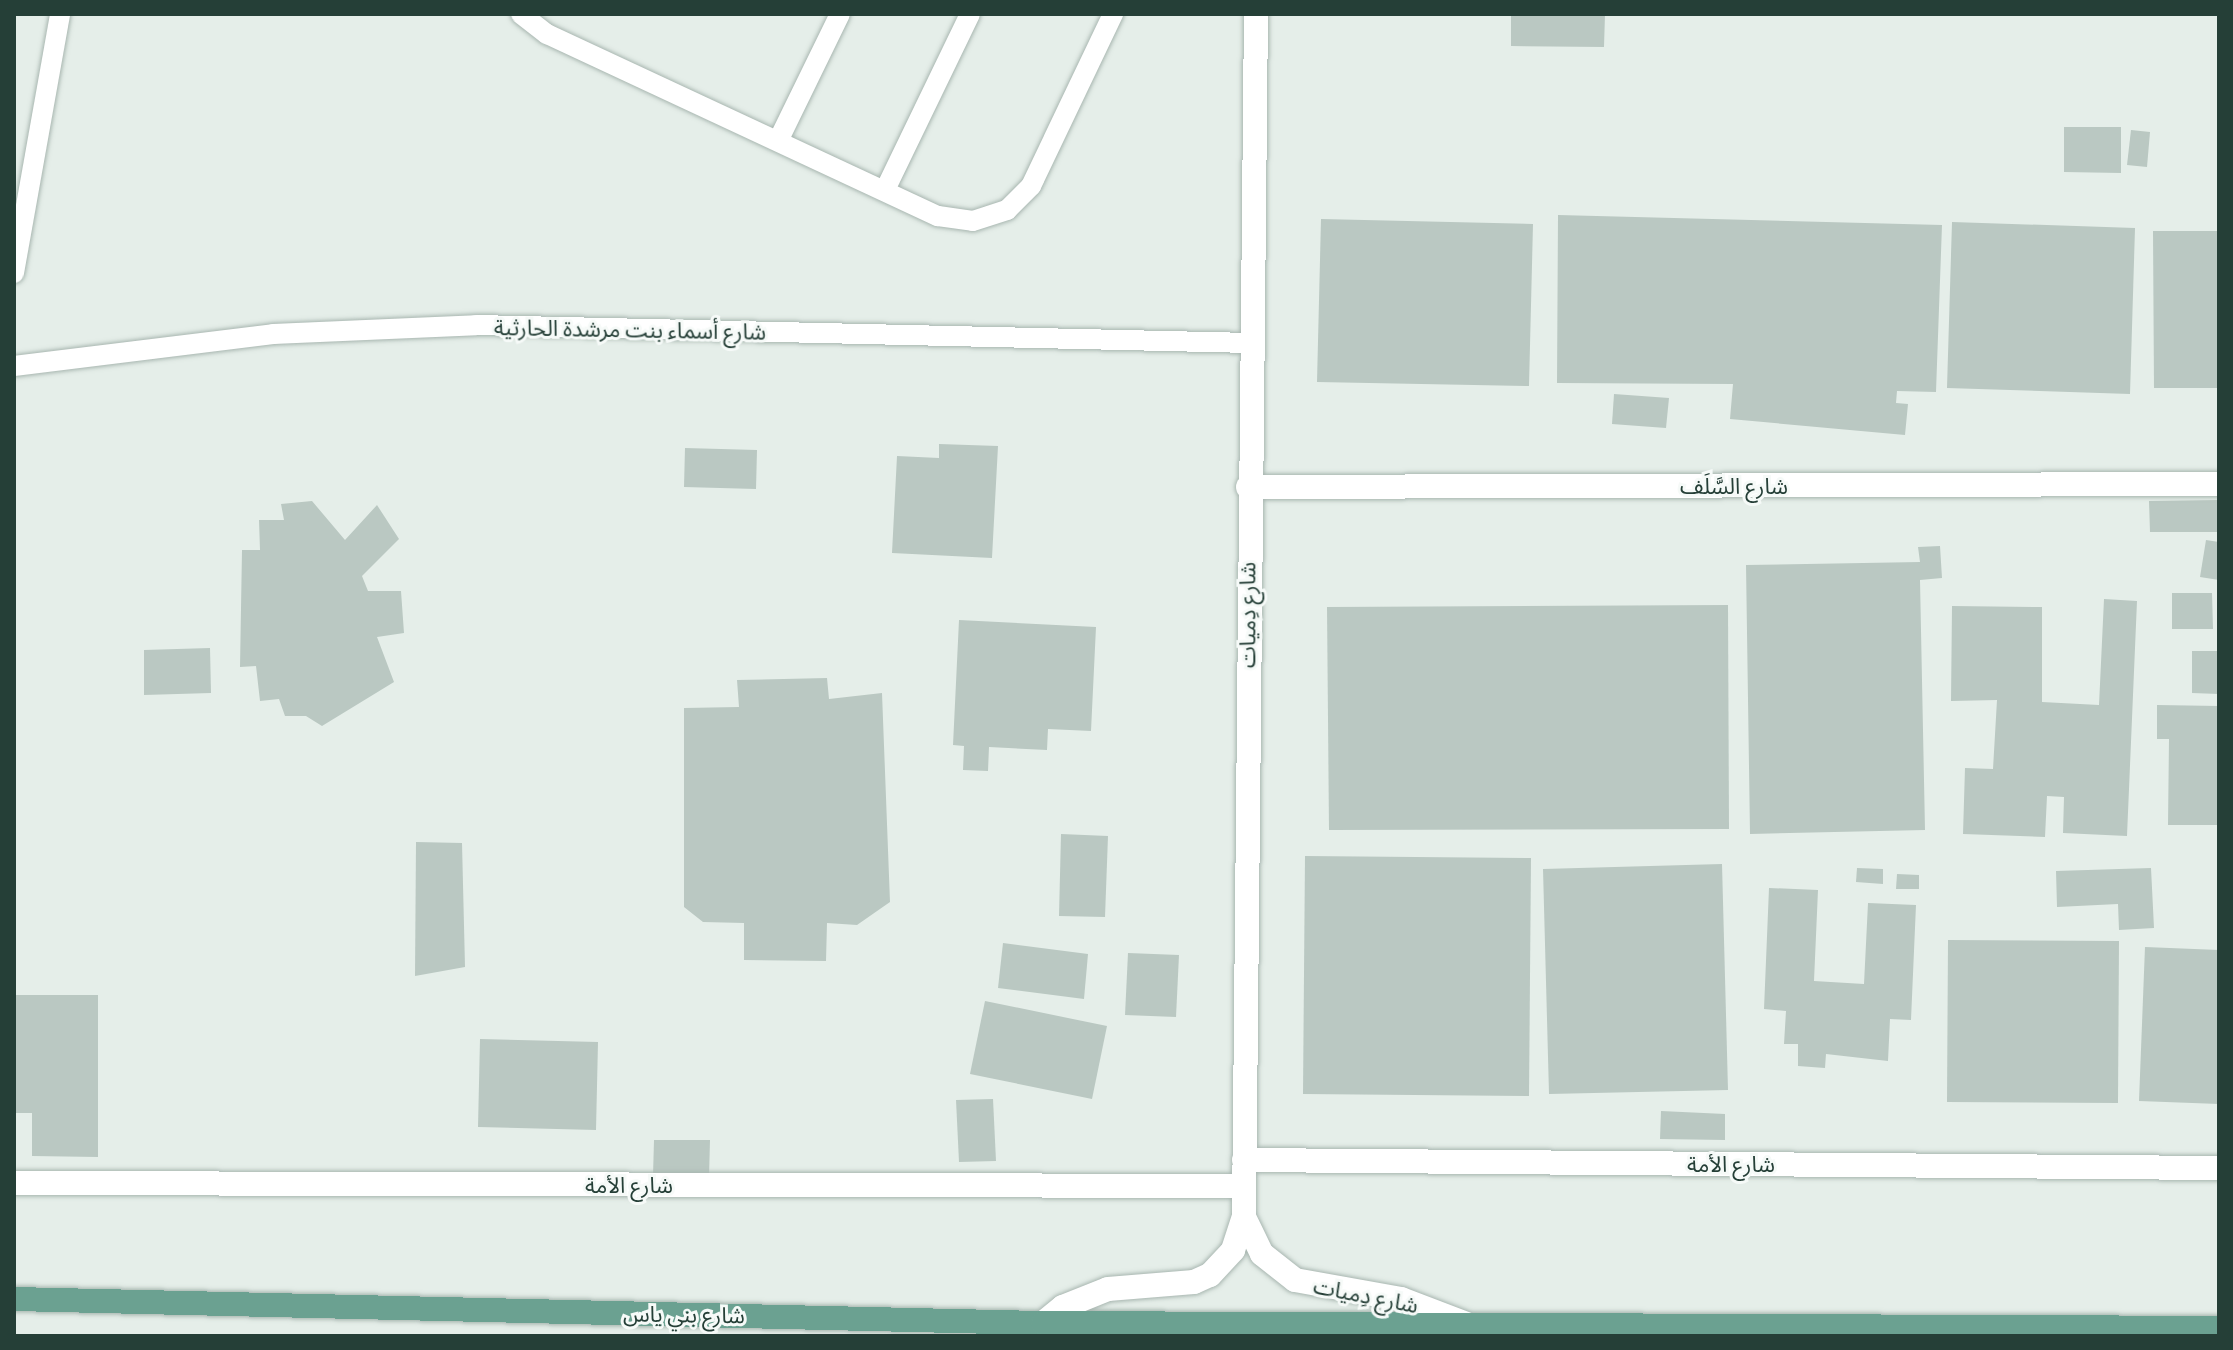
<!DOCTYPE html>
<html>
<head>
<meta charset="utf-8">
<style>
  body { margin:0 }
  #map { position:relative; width:2233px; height:1350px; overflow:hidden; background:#e5eee9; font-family:"Exo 2","Noto Sans Arabic",sans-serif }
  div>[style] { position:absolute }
  .building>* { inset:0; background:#bac8c2 }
  .roads { filter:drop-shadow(0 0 2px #a8b6b0) drop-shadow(0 0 2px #a8b6b0) }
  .lane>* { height:20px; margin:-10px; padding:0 10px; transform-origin:10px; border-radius:10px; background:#fff }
  .street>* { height:24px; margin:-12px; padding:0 12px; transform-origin:12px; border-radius:12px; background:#fff }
  .primary>* { height:24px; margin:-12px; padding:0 12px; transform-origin:12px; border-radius:12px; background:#6ba191 }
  span { translate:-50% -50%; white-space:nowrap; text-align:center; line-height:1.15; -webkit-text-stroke:6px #f6faf8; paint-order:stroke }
  .street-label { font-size:22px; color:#253f37 }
  .frame { position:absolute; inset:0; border:16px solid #253f37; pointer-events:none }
</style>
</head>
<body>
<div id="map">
  <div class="building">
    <i style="clip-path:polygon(1511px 14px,1605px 14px,1604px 47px,1511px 46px)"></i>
    <i style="clip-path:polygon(2064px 127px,2121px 127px,2121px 173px,2064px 172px)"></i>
    <i style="clip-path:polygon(2131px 130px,2150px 132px,2147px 167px,2127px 165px)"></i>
    <i style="clip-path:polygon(1558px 215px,1942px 225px,1936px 392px,1897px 391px,1896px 403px,1908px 404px,1905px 435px,1730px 419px,1733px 384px,1557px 383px)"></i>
    <i style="clip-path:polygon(1321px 219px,1533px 224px,1529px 386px,1317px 382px)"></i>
    <i style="clip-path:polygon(1952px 222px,2135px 228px,2130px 394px,1947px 388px)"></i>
    <i style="clip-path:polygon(2153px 231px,2219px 231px,2219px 388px,2154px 388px)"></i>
    <i style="clip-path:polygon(1614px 394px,1669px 398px,1666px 428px,1612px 424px)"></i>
    <i style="clip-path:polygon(939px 444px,998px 446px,992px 558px,892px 553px,897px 456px,939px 458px)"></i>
    <i style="clip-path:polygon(685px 448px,757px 450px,756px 489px,684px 487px)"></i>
    <i style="clip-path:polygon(2219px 500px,2219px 532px,2150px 532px,2149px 501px)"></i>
    <i style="clip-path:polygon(312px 501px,345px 540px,377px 505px,399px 539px,362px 576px,368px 591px,401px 591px,404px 633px,377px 637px,394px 682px,322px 726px,306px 716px,285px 716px,279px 699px,260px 701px,256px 666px,240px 667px,242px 550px,260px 550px,259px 520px,284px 520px,281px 504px)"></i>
    <i style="clip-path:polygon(2206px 540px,2219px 542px,2219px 580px,2200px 577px)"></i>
    <i style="clip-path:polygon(1940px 546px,1942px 578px,1920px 580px,1925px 830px,1750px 834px,1746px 565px,1920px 562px,1918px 547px)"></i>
    <i style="clip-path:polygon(2172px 593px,2212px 593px,2213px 629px,2172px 629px)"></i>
    <i style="clip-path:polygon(2104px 599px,2137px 601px,2127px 836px,2063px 833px,2064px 797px,2047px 796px,2045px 837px,1963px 834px,1965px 768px,1993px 769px,1997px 700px,1951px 701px,1952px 606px,2042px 607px,2042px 702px,2099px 705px)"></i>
    <i style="clip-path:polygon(1728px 605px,1729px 829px,1329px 830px,1327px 607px)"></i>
    <i style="clip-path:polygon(959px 620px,1096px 627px,1091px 731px,1048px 729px,1047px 750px,989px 747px,988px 771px,963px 770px,964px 746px,953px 745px)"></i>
    <i style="clip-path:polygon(210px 648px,211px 693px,144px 695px,144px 650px)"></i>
    <i style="clip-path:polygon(2192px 651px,2219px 651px,2219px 694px,2192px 693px)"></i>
    <i style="clip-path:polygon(827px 678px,829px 699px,882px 693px,890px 902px,857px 925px,827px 923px,826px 961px,744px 960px,744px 923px,703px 922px,684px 907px,684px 708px,739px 707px,737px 680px)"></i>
    <i style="clip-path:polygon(2157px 705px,2219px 706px,2219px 825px,2168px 825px,2169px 739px,2157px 739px)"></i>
    <i style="clip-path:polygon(1061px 834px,1108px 836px,1105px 917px,1059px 916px)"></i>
    <i style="clip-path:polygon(416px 842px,462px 843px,465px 967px,415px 976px)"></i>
    <i style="clip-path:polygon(1305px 856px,1531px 858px,1529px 1096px,1303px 1094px)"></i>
    <i style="clip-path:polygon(1722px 864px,1728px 1090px,1549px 1094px,1543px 869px)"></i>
    <i style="clip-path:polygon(1857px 868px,1883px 869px,1883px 884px,1856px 882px)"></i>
    <i style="clip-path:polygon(2151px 868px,2154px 928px,2119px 930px,2118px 904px,2057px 907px,2056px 871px)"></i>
    <i style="clip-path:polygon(1897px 874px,1919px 875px,1919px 889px,1896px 889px)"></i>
    <i style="clip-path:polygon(1769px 888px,1818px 890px,1814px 981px,1864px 984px,1868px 903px,1916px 905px,1911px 1020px,1890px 1019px,1888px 1061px,1826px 1054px,1825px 1068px,1798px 1066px,1798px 1044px,1784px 1044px,1786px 1011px,1764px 1009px)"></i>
    <i style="clip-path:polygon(1948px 940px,2119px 941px,2118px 1103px,1947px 1102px)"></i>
    <i style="clip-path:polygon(1003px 943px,1088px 954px,1084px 999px,998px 988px)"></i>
    <i style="clip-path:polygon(2145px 947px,2219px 950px,2219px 1104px,2139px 1101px)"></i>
    <i style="clip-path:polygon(1128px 953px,1179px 955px,1176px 1017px,1125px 1015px)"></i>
    <i style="clip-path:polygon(14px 995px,98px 995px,98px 1157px,32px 1156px,32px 1113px,14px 1113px)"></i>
    <i style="clip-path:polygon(985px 1001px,1107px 1026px,1092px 1099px,970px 1074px)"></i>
    <i style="clip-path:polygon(480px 1039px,598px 1042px,596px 1130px,478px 1127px)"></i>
    <i style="clip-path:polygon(993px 1099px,996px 1161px,959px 1162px,956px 1100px)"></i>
    <i style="clip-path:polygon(1661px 1111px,1725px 1114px,1725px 1140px,1660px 1139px)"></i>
    <i style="clip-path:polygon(654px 1140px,710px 1140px,709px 1177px,653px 1176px)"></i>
  </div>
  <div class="roads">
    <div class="lane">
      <i style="left:521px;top:14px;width:33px;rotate:38deg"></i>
      <i style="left:547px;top:34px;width:431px;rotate:25deg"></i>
      <i style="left:938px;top:216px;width:35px;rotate:8deg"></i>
      <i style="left:973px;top:221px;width:36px;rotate:-18deg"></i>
      <i style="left:1007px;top:210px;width:34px;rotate:-45deg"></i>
      <i style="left:1031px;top:186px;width:191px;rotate:-64.5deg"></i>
      <i style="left:778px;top:141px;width:141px;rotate:-64deg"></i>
      <i style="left:885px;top:190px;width:195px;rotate:-64.2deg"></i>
      <i style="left:14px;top:273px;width:263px;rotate:-79.9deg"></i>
      <i style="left:14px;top:366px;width:261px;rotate:-7deg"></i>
      <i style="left:273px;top:334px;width:203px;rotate:-2.5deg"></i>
      <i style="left:476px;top:325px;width:773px;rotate:1.33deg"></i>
    </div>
    <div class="street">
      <i style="left:1248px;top:487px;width:971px;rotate:-0.18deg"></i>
      <i style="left:1244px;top:1160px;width:975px;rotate:0.47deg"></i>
      <i style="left:14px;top:1183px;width:1230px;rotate:0.14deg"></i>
      <i style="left:1244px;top:1217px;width:41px;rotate:64.1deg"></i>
      <i style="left:1262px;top:1254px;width:42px;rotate:38.2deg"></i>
      <i style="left:1295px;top:1280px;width:108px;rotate:10.2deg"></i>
      <i style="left:1401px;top:1299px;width:73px;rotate:20.9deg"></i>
      <i style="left:1043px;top:1323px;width:26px;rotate:-39deg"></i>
      <i style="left:1063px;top:1307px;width:48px;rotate:-21.8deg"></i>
      <i style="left:1108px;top:1289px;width:86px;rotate:-4.7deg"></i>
      <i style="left:1194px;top:1282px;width:17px;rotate:-24deg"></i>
      <i style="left:1210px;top:1275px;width:34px;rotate:-47deg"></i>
      <i style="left:1233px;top:1250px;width:35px;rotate:-72deg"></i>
      <i style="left:1244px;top:1217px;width:1203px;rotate:-89.43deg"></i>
    </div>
    <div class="primary">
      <i style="left:14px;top:1299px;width:1029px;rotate:1.34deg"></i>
      <i style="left:1043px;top:1323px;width:1176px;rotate:0.24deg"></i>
    </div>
  </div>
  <div class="street-label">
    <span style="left:630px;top:329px;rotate:1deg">شارع أسماء بنت مرشدة الحارثية</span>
    <span style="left:1734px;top:486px">شارع السَّلَف</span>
    <span style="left:1247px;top:615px;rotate:-90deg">شارع دِميات</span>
    <span style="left:1731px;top:1164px">شارع الأمة</span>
    <span style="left:629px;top:1185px">شارع الأمة</span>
    <span style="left:1366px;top:1295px;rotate:11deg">شارع دِميات</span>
    <span style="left:684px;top:1314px;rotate:1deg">شارع بني ياس</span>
  </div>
  <div class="frame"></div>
</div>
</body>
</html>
